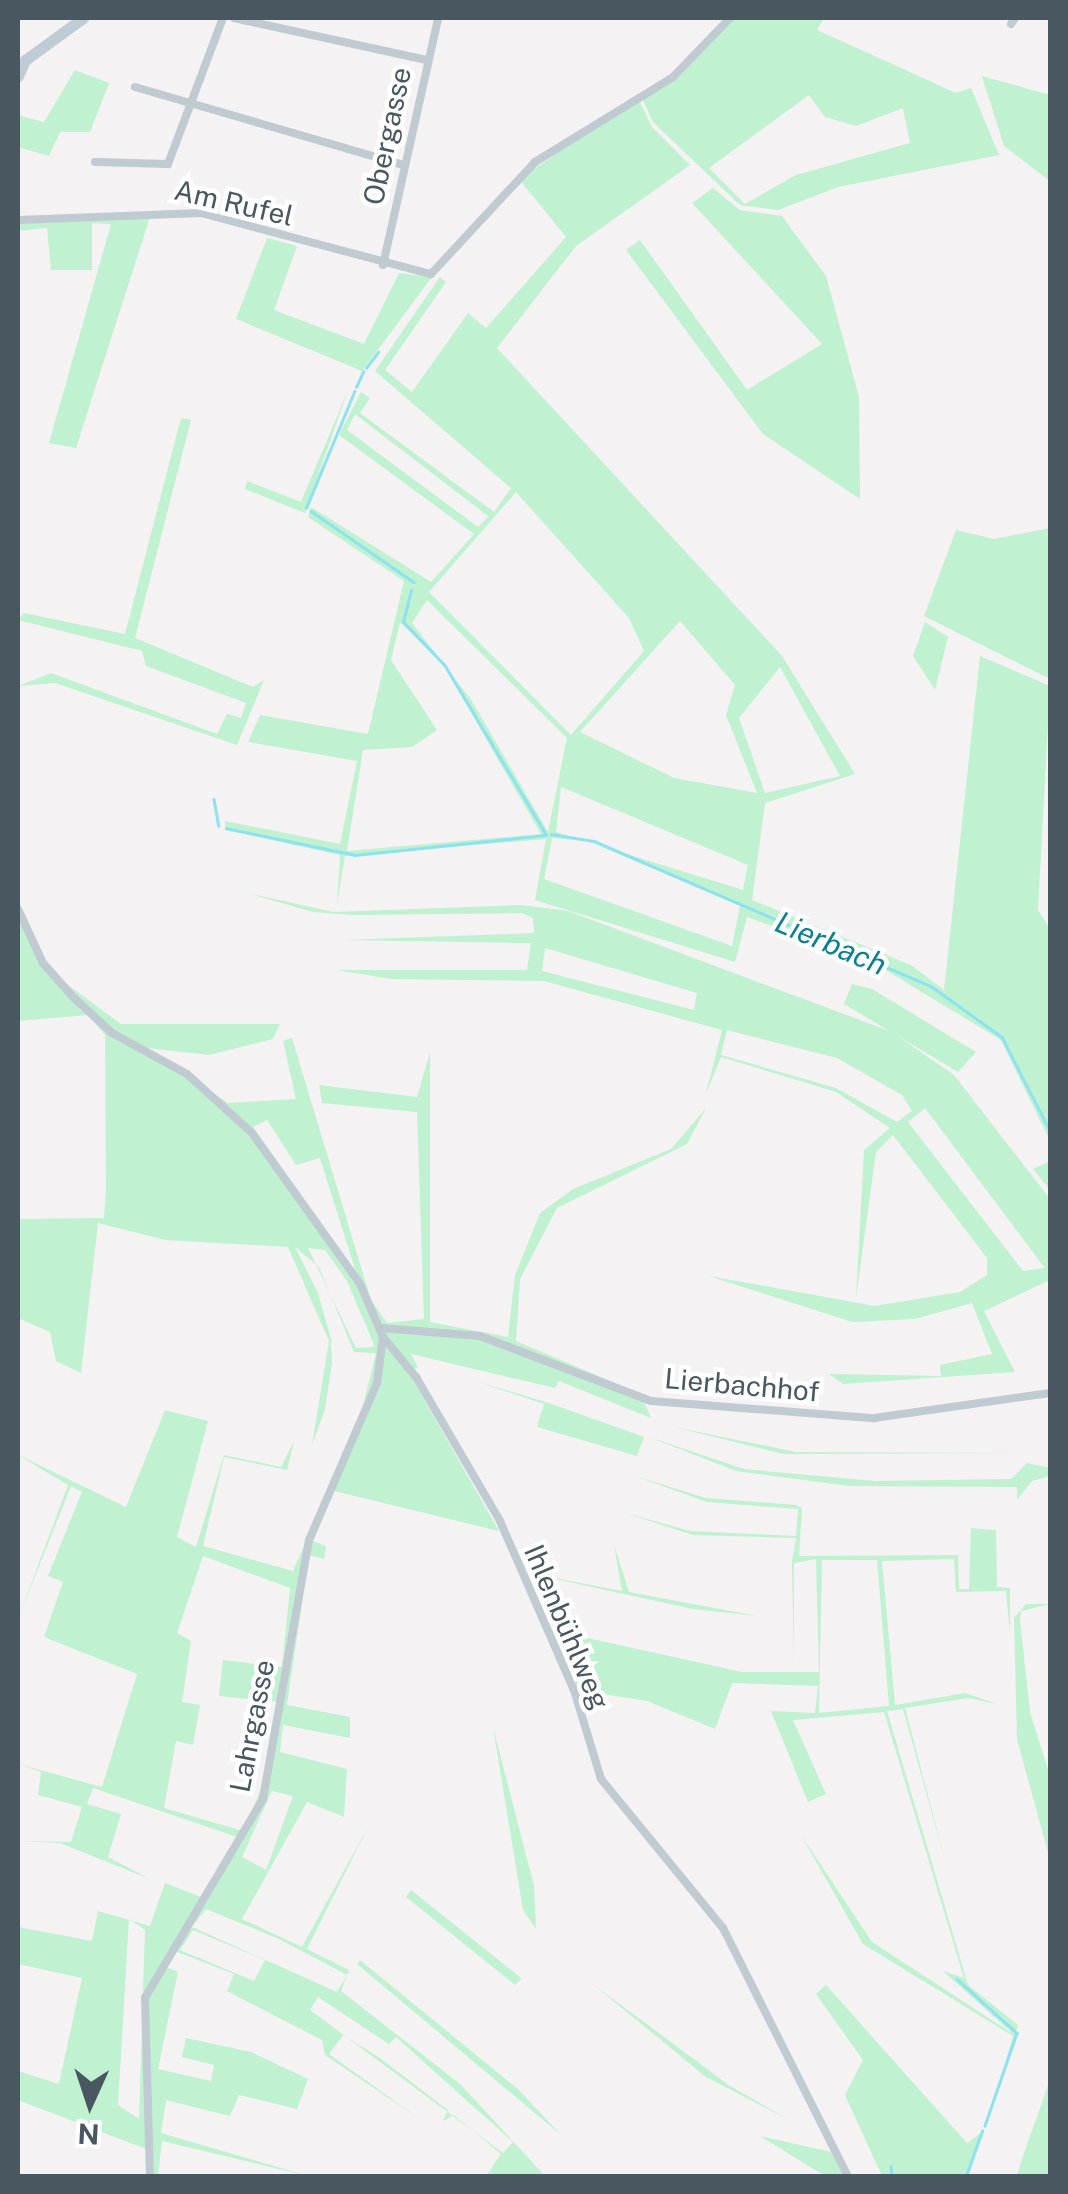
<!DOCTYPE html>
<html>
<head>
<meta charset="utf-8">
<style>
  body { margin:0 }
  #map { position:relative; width:1068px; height:2194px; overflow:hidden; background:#f4f2f2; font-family:"Public Sans",sans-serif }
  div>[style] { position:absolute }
  .green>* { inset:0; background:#c0f1d0 }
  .stream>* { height:2.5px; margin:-1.25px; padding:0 1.25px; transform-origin:1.25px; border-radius:1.25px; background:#8de2ef }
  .street>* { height:8px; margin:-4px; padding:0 4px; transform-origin:4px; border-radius:4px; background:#bfcad1 }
  .secondary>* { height:11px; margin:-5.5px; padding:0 5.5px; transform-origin:5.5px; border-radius:5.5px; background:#bfccd6 }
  span { translate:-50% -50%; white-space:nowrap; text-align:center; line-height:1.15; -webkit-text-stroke:9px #fff; paint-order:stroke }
  .street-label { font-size:28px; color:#495760 }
  .water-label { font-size:30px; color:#0a8093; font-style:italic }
  .frame { position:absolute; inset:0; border:20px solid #495760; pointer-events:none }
  .north { position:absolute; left:40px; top:2054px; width:100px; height:100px; -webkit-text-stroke:8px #fff; paint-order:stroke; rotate:183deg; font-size:28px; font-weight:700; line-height:40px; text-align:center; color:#495760 }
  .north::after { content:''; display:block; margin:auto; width:35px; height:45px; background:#495760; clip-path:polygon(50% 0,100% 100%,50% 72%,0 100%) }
</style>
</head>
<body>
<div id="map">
  <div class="green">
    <i style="clip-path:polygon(evenodd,731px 18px,824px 18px,817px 30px,956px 93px,971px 88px,999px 155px,838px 187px,778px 210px,740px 205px,653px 122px,641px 96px,687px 67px,731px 18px,809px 95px,825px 117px,856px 126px,903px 108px,910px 143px,796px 175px,745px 204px,709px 168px,809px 95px)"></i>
    <i style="clip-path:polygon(75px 70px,109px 83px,90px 132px,60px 132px,49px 156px,18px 147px,18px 115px,44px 122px)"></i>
    <i style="clip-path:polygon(982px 76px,1050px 95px,1050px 181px,1004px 146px)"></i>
    <i style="clip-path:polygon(evenodd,638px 98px,652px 127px,690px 165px,576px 246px,497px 348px,782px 656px,855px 774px,765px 803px,752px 900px,911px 965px,944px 990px,980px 656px,1050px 686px,1038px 910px,1050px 929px,1050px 1190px,1033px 1169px,1048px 1162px,1050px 1141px,1001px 1040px,874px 963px,747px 917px,735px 962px,535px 900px,546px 839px,345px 856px,337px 905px,340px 855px,226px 830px,225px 821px,340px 844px,357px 761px,248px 742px,260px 715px,368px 734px,404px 581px,308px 517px,311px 507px,431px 582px,474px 534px,339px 435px,361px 392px,370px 398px,360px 413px,494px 512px,511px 488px,375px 371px,440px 277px,446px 282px,385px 370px,412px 392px,468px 313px,486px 328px,566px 237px,519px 179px,638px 98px,355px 414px,488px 516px,488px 517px,478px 527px,347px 430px,355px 414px,638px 98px,516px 492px,629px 618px,644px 651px,571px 735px,429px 592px,516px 492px,638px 98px,427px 600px,567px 738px,548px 832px,472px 701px,412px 623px,427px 600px,638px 98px,680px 621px,735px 685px,726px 715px,757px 793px,674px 778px,580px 732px,680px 621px,638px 98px,400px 622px,444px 666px,541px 834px,347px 851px,363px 750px,412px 747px,437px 730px,391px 660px,400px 622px,638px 98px,780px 667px,840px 776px,765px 793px,739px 718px,780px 667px,638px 98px,561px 787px,748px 865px,743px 890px,556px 832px,561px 787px,638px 98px,552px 838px,588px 841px,740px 906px,732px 946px,544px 879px,552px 838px)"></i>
    <i style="clip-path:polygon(713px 188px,740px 210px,782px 216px,826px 276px,859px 397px,860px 499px,763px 434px,626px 250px,640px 240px,747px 390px,822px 344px,692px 203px)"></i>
    <i style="clip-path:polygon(151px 214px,76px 448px,49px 443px,111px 224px,92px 223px,92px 270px,51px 270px,47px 228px,18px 231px,18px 223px)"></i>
    <i style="clip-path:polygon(267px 238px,297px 246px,274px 310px,364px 344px,399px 273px,432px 277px,362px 371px,236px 319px)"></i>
    <i style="clip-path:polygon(348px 390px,305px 513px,245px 489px,247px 481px,301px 502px)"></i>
    <i style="clip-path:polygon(181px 418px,191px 420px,135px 638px,253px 687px,264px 680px,237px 745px,55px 683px,18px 686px,51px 673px,217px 734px,227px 714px,241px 718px,246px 703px,146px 666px,142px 651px,18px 620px,24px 613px,125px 634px)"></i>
    <i style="clip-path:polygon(1050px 528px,1050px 679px,924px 616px,956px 530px,994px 539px)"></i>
    <i style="clip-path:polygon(925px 622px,948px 637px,935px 690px,913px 656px)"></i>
    <i style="clip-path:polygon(evenodd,247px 893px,333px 912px,522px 905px,568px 911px,892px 1032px,954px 1075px,1050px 1199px,1050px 1280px,984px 1311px,1015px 1372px,843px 1384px,829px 1374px,941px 1376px,940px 1365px,992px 1354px,972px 1303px,915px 1319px,852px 1322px,709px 1276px,875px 1306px,960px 1292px,987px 1275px,987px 1258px,893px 1135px,876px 1152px,856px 1298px,864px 1150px,890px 1128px,836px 1092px,721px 1057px,706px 1094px,722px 1030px,544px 981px,392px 979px,336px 970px,527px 970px,531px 943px,344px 940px,534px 933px,533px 918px,522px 913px,352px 915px,313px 912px,247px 893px,545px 948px,697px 993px,694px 1010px,542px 971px,545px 948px,247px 893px,727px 1030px,837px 1058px,902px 1095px,912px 1111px,897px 1122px,836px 1088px,721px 1055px,727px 1030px,247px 893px,925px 1108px,1044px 1267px,1044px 1268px,1023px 1271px,908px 1122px,925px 1108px)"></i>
    <i style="clip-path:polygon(evenodd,18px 919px,41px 965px,121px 1024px,280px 1024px,273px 1039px,209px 1055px,147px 1048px,228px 1103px,296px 1099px,283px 1041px,292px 1038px,371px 1300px,387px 1323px,424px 1319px,417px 1112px,322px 1103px,319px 1085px,417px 1097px,430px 1052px,430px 1322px,508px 1337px,515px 1275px,540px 1213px,573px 1189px,671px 1149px,706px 1108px,687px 1144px,557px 1208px,520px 1279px,516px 1341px,641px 1394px,651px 1418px,559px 1381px,555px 1388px,411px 1354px,418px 1367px,409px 1373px,499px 1531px,334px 1491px,313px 1541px,326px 1546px,324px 1559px,309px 1555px,287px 1705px,350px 1717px,350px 1738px,283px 1725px,280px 1752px,347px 1769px,344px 1817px,307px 1802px,242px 1919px,302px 1947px,368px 1827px,307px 1949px,349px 1970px,341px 1991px,460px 2084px,545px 2176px,486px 2176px,501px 2154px,454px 2115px,443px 2121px,448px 2110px,377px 2056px,343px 2035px,329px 2054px,421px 2120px,325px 2055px,322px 2040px,227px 1991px,234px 1974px,175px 1951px,164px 1966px,178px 1972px,158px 2069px,211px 2081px,214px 2065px,182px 2057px,186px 2038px,251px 2052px,308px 2079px,297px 2109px,239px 2095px,230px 2116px,166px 2100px,161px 2133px,308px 2176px,162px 2141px,158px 2176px,146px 2176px,146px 2149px,18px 2100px,18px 2071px,59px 2084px,82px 1978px,18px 1964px,18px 1927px,92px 1941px,98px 1911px,150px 1926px,165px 1883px,204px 1898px,240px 1838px,93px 1788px,87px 1804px,121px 1814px,108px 1857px,150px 1879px,60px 1843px,18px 1841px,71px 1842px,82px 1807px,38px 1795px,41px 1772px,18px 1764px,102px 1787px,137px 1674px,44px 1637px,63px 1582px,48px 1576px,82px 1492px,71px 1486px,18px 1619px,68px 1485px,18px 1455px,126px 1507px,165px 1410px,208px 1421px,177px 1537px,196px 1547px,224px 1455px,281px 1467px,294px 1441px,287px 1470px,224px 1457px,203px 1546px,293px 1571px,361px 1414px,376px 1353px,354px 1352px,319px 1267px,295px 1247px,318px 1293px,331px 1339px,332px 1363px,325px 1409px,312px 1445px,329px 1341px,288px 1247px,166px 1240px,98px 1223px,81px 1373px,56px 1361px,50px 1332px,18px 1318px,18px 1219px,104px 1218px,106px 1188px,105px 1035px,88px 1015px,18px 1021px,18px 919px,267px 1120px,296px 1165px,320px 1158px,356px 1272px,253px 1127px,267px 1120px,18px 919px,308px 1248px,325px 1250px,347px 1281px,375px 1347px,356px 1348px,308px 1248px,18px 919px,203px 1556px,290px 1588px,282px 1667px,223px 1660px,219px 1696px,278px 1702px,263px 1785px,243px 1831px,164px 1808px,176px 1741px,193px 1745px,200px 1705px,182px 1702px,191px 1641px,177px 1633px,203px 1556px,18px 919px,272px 1791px,293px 1796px,266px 1870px,242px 1857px,272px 1791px,18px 919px,206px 1909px,279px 1939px,347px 1975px,337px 1992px,192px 1927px,206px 1909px,18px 919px,129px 1919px,145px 1930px,139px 2119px,118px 2105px,129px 1919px,18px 919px,193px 1930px,265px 1960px,254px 1981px,180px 1950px,193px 1930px,18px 919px,318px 1997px,389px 2044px,396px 2037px,513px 2142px,503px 2153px,310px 2010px,318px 1997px)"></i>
    <i style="clip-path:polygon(852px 984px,872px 989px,976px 1052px,958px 1072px,844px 1004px)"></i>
    <i style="clip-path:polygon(475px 1381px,549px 1403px,644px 1437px,637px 1456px,537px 1427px,544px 1404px)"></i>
    <i style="clip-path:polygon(674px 1427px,796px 1452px,1026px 1453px,783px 1454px)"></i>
    <i style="clip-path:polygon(649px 1437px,744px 1469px,875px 1481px,1011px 1479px,1027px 1463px,1050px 1468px,1050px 1476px,1032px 1481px,1017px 1500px,1017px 1487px,849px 1486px,736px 1471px)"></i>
    <i style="clip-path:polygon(evenodd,635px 1476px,706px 1498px,796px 1505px,802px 1508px,799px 1556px,958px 1555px,959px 1589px,969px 1589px,971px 1528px,996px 1530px,997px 1587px,1010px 1588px,1010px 1633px,1006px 1591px,956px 1592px,954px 1559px,882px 1561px,895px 1705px,965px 1693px,997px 1704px,968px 1698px,905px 1708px,946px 1864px,903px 1709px,887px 1711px,968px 1985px,1018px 2025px,987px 2127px,1013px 2036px,863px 1944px,801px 1835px,872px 1942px,1013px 2034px,943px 1971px,964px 1978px,884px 1712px,793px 1720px,826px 1794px,808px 1802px,771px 1711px,815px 1713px,818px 1686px,732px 1683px,715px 1729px,647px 1701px,578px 1690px,551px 1630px,742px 1672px,819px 1672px,816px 1559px,794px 1563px,794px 1667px,792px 1561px,796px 1538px,693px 1535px,622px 1512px,690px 1531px,796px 1536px,798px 1509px,707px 1502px,635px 1476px,822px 1560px,877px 1560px,889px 1706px,819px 1713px,822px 1560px)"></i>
    <i style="clip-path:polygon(614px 1545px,629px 1592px,757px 1616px,693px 1609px,523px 1572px,622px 1591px)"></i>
    <i style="clip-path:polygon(1026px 1604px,1050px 1604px,1021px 1611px,1020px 1620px,1030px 1712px,1050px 1776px,1050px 1860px,1017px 1739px,1014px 1618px)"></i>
    <i style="clip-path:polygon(493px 1727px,534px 1886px,536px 1929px,523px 1910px)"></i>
    <i style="clip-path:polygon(411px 1890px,521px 1978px,522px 1978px,515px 1985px,406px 1897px)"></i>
    <i style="clip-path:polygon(360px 1960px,519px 2090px,560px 2134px,357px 1964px)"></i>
    <i style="clip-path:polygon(594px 1985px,730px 2086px,789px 2120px,706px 2077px)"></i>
    <i style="clip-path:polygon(826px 1985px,967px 2143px,983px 2131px,968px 2176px,882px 2176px,845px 2095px,863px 2060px,816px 1994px)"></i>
    <i style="clip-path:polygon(1050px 2080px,1050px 2176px,1017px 2176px,1024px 2153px)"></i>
    <i style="clip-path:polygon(760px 2136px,831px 2152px,846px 2176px,825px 2176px)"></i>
  </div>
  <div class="stream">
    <i style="left:366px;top:368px;width:20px;rotate:-53deg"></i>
    <i style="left:356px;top:387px;width:17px;rotate:-65deg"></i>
    <i style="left:306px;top:508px;width:126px;rotate:-67.5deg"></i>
    <i style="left:311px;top:511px;width:125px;rotate:34.6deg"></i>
    <i style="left:214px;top:799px;width:27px;rotate:80deg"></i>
    <i style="left:226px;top:828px;width:132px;rotate:11.8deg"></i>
    <i style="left:355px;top:855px;width:192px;rotate:-6deg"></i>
    <i style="left:546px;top:835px;width:197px;rotate:-120.9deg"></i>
    <i style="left:445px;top:666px;width:61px;rotate:-133.7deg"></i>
    <i style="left:403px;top:622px;width:33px;rotate:-76deg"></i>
    <i style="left:551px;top:834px;width:44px;rotate:9.2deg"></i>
    <i style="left:594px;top:841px;width:367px;rotate:23.3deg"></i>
    <i style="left:931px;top:986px;width:87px;rotate:35.7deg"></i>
    <i style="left:1002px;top:1037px;width:106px;rotate:62.9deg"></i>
    <i style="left:957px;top:1979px;width:81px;rotate:42deg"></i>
    <i style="left:1017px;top:2033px;width:98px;rotate:109deg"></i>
    <i style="left:891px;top:2166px;width:10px;rotate:84deg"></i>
    <i style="left:966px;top:2176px;width:48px;rotate:-70.4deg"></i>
  </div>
  <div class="street">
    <i style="left:234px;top:18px;width:197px;rotate:12.3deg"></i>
    <i style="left:1011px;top:24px;width:7px;rotate:-56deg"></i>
    <i style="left:135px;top:87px;width:279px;rotate:16.2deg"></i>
    <i style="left:95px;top:162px;width:73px;rotate:1.6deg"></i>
    <i style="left:168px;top:164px;width:156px;rotate:-69.4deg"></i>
    <i style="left:18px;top:220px;width:183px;rotate:-2.2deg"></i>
    <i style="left:201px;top:213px;width:238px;rotate:14.9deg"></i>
    <i style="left:431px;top:274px;width:153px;rotate:-47.1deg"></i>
    <i style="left:535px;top:162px;width:162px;rotate:-31.6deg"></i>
    <i style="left:673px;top:77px;width:82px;rotate:-46deg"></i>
    <i style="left:383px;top:265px;width:253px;rotate:-77.4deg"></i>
    <i style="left:18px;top:909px;width:60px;rotate:65.2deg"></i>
    <i style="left:43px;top:963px;width:45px;rotate:48.6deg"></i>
    <i style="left:73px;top:997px;width:53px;rotate:42.7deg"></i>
    <i style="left:112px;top:1033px;width:85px;rotate:28.7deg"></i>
    <i style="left:187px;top:1074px;width:88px;rotate:42.2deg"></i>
    <i style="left:252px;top:1133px;width:186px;rotate:54.4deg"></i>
    <i style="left:360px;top:1284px;width:58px;rotate:66.5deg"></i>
    <i style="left:383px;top:1337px;width:46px;rotate:97.4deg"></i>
    <i style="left:377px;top:1383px;width:171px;rotate:113.4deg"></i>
    <i style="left:309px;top:1540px;width:263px;rotate:100.1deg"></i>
    <i style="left:263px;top:1799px;width:231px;rotate:120.7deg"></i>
    <i style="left:145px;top:1998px;width:178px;rotate:88.4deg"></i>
    <i style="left:380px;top:1328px;width:100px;rotate:4.6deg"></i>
    <i style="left:480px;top:1336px;width:183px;rotate:20.8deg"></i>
    <i style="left:651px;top:1401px;width:224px;rotate:4.4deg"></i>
    <i style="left:874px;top:1418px;width:178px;rotate:-8.1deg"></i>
    <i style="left:383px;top:1337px;width:52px;rotate:50.5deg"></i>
    <i style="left:416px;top:1377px;width:167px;rotate:59.7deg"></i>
    <i style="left:500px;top:1521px;width:184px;rotate:66.4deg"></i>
    <i style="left:574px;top:1690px;width:93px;rotate:73.1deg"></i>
    <i style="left:601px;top:1779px;width:193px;rotate:50.7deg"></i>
    <i style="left:723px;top:1928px;width:278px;rotate:63.3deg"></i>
  </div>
  <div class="secondary">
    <i style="left:25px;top:60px;width:72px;rotate:-35.9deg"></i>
    <i style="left:18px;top:76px;width:17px;rotate:-66deg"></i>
  </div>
  <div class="street-label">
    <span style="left:387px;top:136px;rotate:-78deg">Obergasse</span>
    <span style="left:234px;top:203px;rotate:13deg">Am Rufel</span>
    <span style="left:742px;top:1385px;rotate:5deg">Lierbachhof</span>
    <span style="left:567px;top:1627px;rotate:67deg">Ihlenbühlweg</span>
    <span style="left:252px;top:1726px;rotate:-79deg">Lahrgasse</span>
  </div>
  <div class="water-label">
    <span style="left:831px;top:943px;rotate:23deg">Lierbach</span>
  </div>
  <div class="frame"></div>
  <div class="north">N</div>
</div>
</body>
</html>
